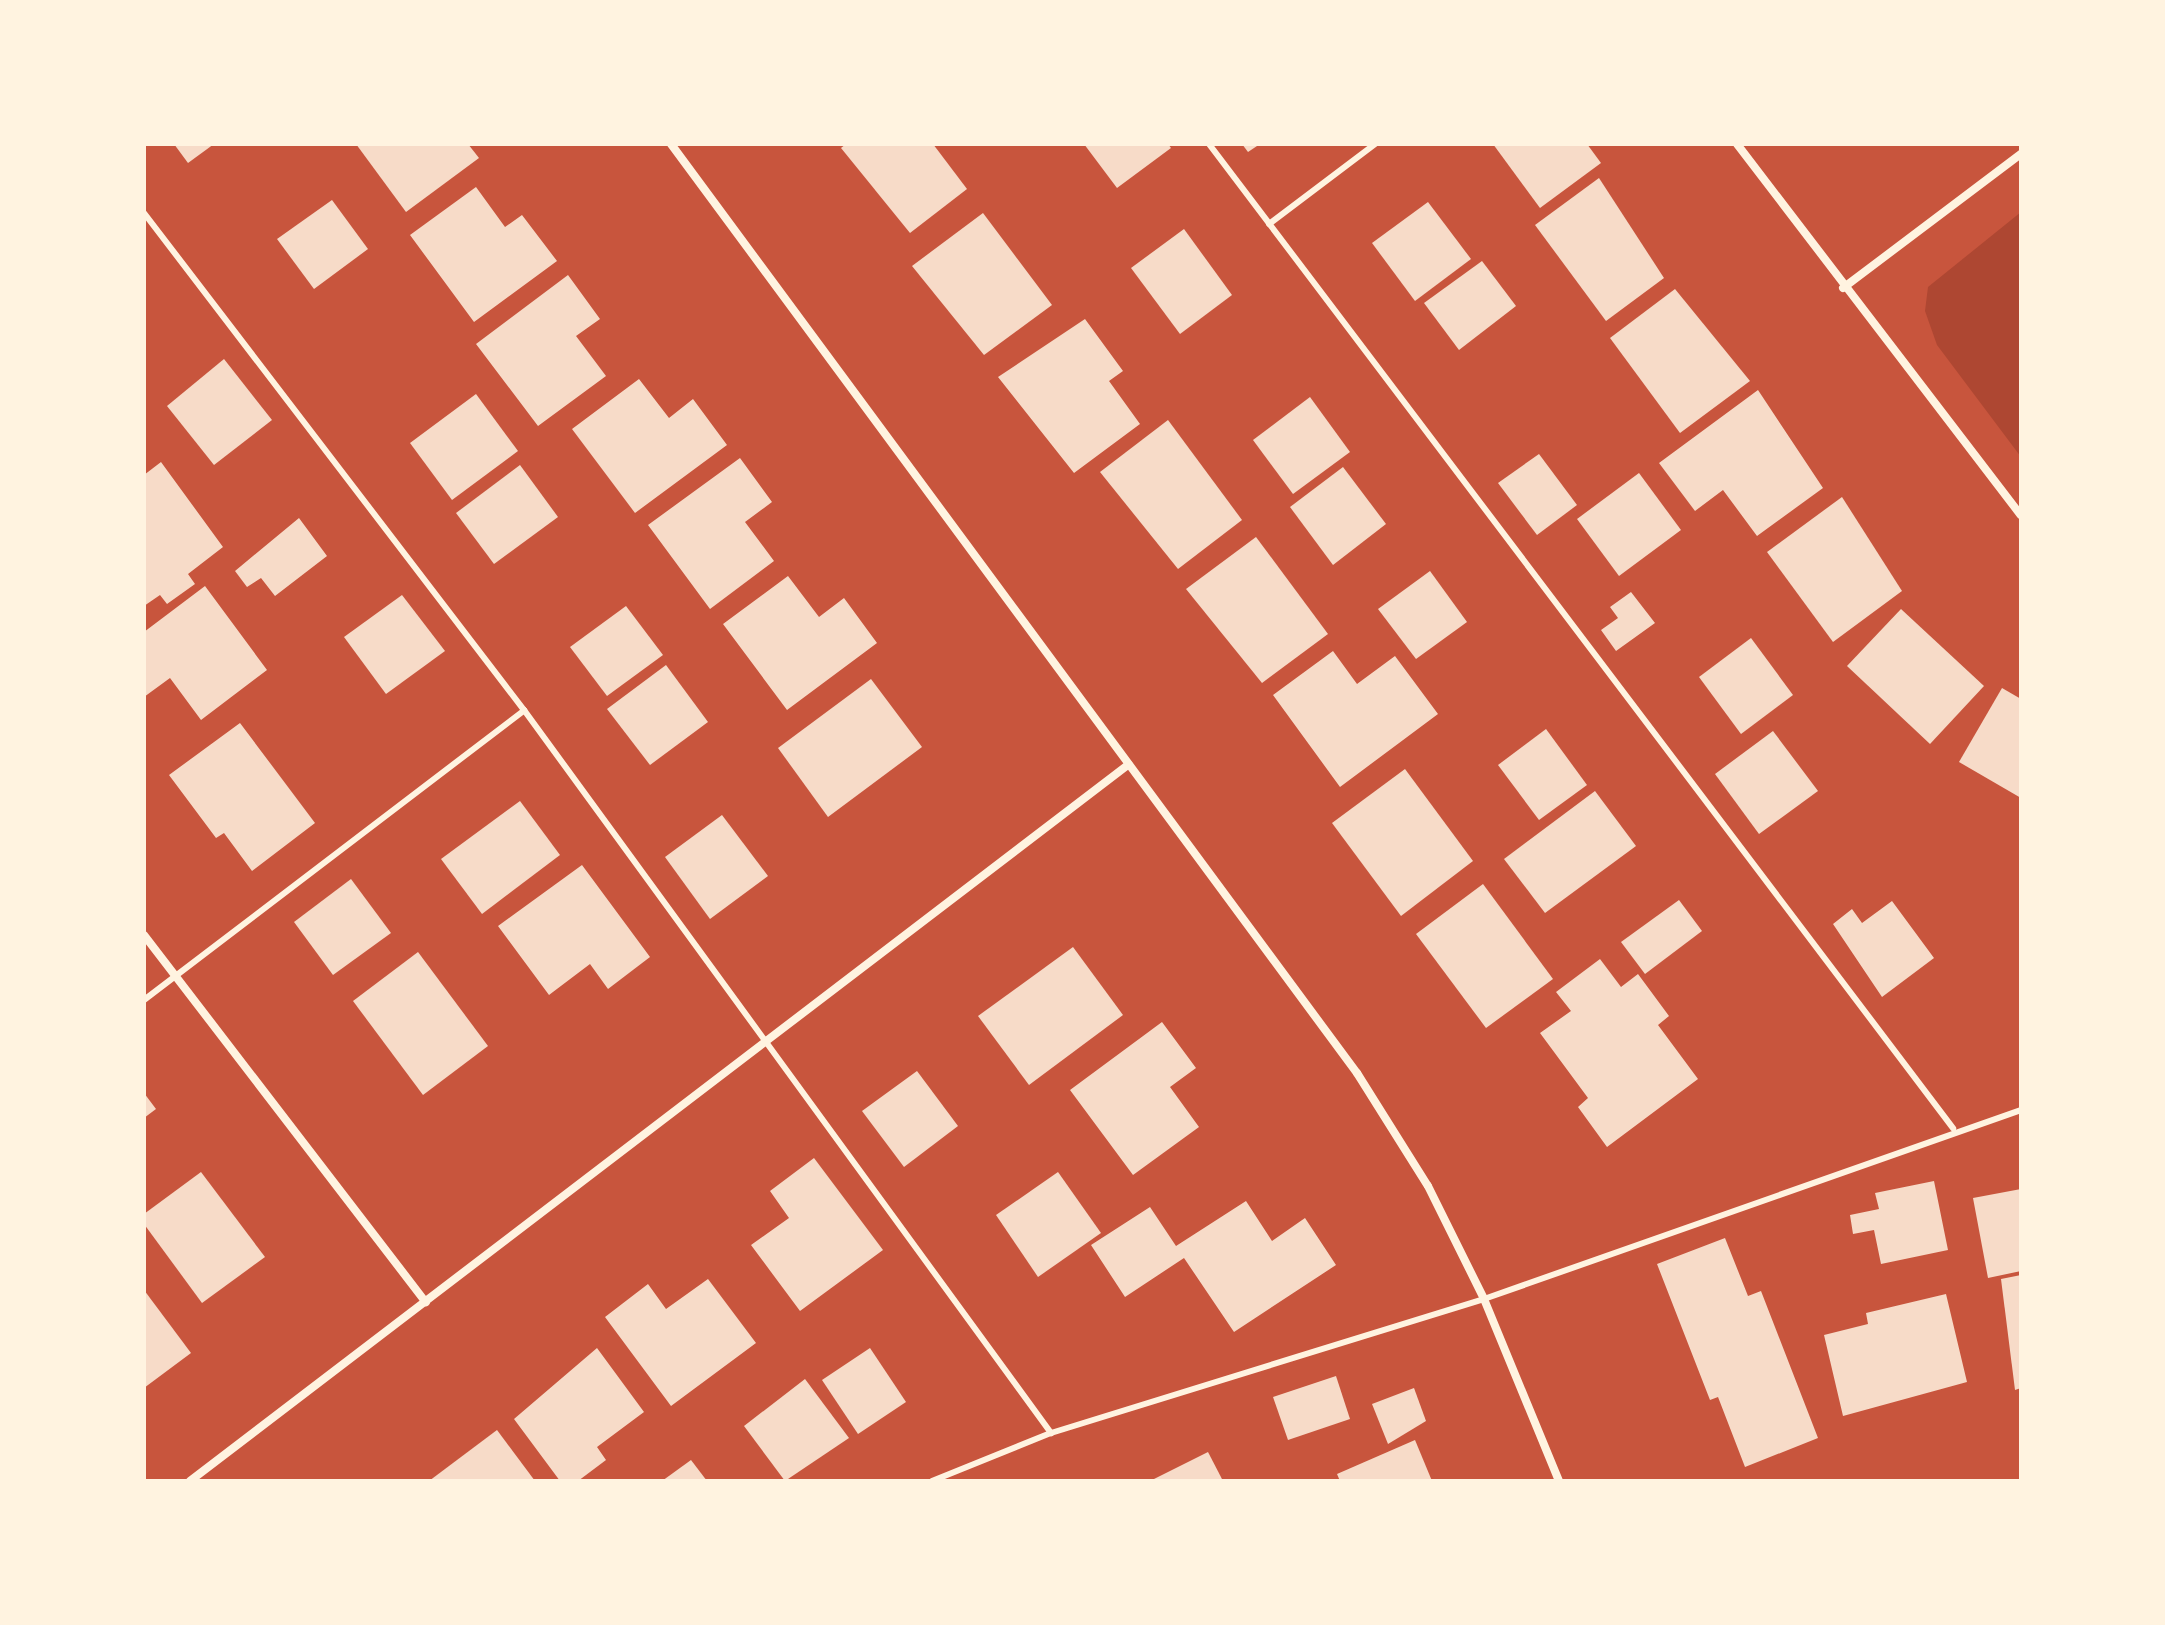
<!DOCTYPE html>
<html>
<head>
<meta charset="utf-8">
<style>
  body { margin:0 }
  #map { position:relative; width:2165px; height:1625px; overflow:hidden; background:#c8553d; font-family:"Roboto Condensed",sans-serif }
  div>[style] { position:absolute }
  .green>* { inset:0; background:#ae4732 }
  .building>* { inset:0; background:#f7dbc8 }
  .service>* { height:6px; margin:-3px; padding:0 3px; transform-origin:3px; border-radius:3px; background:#fff3e0 }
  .minor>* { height:8px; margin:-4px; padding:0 4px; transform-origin:4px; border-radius:4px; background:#fff3e0 }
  span { translate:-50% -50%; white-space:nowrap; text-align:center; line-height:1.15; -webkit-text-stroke:6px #fff3e0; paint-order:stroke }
  .frame { position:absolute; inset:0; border:146px solid #fff3e0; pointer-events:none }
</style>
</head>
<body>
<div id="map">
  <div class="green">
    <i style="clip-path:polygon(2021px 212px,2021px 457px,1937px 345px,1925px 311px,1928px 287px)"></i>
  </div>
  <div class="building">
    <i style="clip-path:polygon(174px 144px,214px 144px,188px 163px)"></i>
    <i style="clip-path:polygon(356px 144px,468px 144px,479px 158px,406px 212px)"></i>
    <i style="clip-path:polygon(846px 144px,933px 144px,967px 189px,910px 233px,841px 148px)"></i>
    <i style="clip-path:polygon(1084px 144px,1168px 144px,1171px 148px,1117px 188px)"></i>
    <i style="clip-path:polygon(1242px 144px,1260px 144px,1248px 152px)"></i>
    <i style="clip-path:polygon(1493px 144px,1587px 144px,1601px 163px,1540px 208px)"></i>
    <i style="clip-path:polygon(1599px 178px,1664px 278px,1606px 321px,1535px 225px)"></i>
    <i style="clip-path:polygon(476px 187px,505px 227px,522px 215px,557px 261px,474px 322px,410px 235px)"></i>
    <i style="clip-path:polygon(332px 200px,368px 249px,314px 289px,277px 239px)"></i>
    <i style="clip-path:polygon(1428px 202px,1471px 259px,1415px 301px,1372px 243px)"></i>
    <i style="clip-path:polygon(983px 213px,1052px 305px,984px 355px,912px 266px)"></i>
    <i style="clip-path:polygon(1184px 229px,1232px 295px,1180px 334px,1131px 268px)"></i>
    <i style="clip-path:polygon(1482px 261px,1516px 306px,1459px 350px,1424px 303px)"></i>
    <i style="clip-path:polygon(568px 275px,600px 319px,576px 336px,606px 376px,538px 426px,476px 344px)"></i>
    <i style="clip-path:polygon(1675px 289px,1750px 381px,1680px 433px,1610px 338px)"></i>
    <i style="clip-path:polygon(1085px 319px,1123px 371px,1109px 381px,1140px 424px,1074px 473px,998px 377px)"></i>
    <i style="clip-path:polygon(224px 359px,272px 420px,214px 465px,167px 406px)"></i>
    <i style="clip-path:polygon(639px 379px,669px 418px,693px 399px,727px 445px,635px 513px,572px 429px)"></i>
    <i style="clip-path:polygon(1758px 390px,1823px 488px,1757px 536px,1723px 490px,1695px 511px,1659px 463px)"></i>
    <i style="clip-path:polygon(476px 394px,518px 451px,452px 500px,410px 443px)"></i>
    <i style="clip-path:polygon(1310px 397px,1350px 452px,1293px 494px,1253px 440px)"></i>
    <i style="clip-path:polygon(1168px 420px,1242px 520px,1178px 569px,1100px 472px)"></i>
    <i style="clip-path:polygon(1539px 454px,1577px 505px,1537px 535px,1498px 483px)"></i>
    <i style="clip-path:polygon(740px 458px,772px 502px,745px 522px,774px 561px,710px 609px,648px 525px)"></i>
    <i style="clip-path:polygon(161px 462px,223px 547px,188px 574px,195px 584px,167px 604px,160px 595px,144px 606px,144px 475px)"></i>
    <i style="clip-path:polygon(520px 465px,558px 517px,494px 564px,456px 513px)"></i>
    <i style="clip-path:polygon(1343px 467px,1386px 524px,1333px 565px,1290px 507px)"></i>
    <i style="clip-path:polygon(1639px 473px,1681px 530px,1619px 576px,1577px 519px)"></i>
    <i style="clip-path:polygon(1842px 497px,1902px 591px,1833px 642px,1767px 552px)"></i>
    <i style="clip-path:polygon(299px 518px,327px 556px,275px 596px,261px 578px,247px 587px,235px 571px)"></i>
    <i style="clip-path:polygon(1256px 537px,1328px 634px,1262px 683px,1186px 589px)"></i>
    <i style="clip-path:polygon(1430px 571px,1467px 622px,1416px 659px,1378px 609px)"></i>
    <i style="clip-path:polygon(788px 576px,819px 617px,844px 598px,877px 643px,787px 710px,723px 624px)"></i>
    <i style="clip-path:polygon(205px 586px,267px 670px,201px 720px,170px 678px,144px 697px,144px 632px)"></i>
    <i style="clip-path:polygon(1631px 592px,1655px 623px,1616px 651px,1601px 630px,1618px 618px,1610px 607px)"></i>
    <i style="clip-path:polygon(402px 595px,445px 651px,386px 694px,344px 637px)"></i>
    <i style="clip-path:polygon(626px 606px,663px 655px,607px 696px,570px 647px)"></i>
    <i style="clip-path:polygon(1901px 609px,1984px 686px,1930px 744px,1847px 666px)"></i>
    <i style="clip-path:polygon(1751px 638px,1793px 695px,1741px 734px,1699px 677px)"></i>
    <i style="clip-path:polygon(1333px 651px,1357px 684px,1395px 656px,1438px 714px,1340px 787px,1273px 695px)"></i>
    <i style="clip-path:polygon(666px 665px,708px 722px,650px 765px,607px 709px)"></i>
    <i style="clip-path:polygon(871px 679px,922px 747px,828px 817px,778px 748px)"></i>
    <i style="clip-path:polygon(2002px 688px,2021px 699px,2021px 798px,1959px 762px)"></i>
    <i style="clip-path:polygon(240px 723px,315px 823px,252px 871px,224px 833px,216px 838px,169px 775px)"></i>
    <i style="clip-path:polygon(1546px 729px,1587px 785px,1539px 820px,1498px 765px)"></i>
    <i style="clip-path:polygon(1773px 731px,1818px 791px,1759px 834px,1715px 774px)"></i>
    <i style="clip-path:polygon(1405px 769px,1473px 861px,1401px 916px,1332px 823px)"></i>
    <i style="clip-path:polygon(1595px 791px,1636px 846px,1545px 913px,1504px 859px)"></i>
    <i style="clip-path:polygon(520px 801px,560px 855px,482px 914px,441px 859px)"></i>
    <i style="clip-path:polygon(722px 815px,768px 876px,710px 919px,665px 857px)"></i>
    <i style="clip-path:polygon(582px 865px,650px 957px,608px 989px,590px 964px,549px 995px,498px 926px)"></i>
    <i style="clip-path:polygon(351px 879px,391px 933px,333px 975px,294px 922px)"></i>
    <i style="clip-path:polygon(1483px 884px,1553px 979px,1486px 1028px,1416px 934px)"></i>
    <i style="clip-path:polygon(1679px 900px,1702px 931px,1645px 974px,1621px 942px)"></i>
    <i style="clip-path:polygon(1892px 901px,1934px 958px,1882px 997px,1833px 924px,1852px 909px,1862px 923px)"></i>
    <i style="clip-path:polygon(1073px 947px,1123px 1015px,1029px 1085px,978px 1016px)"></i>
    <i style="clip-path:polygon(418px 952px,488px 1046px,423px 1095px,353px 1001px)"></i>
    <i style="clip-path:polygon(1600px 959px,1621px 987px,1638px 974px,1669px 1016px,1658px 1025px,1698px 1079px,1607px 1147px,1578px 1107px,1588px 1098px,1540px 1033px,1571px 1011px,1556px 992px)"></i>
    <i style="clip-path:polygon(1162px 1022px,1196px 1068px,1170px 1087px,1199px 1127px,1133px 1175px,1070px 1090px)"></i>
    <i style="clip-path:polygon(917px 1071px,958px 1126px,904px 1167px,862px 1111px)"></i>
    <i style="clip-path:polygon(144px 1093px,156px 1109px,144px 1118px)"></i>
    <i style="clip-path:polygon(814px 1158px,883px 1250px,800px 1311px,751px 1245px,789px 1218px,770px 1191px)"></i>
    <i style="clip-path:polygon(201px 1172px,265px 1257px,202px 1303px,144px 1224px,144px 1214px)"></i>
    <i style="clip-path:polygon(1058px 1172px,1101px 1233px,1038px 1277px,996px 1215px)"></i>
    <i style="clip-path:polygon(1934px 1181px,1948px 1250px,1881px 1264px,1874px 1230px,1853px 1234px,1850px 1215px,1879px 1209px,1875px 1193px)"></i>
    <i style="clip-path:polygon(2021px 1189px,2021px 1271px,1988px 1278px,1973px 1198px)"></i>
    <i style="clip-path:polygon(1246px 1201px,1272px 1241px,1305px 1218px,1336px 1265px,1234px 1332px,1184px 1258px,1125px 1297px,1091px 1245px,1150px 1207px,1176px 1246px)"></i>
    <i style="clip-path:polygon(1725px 1238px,1748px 1296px,1761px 1291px,1818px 1438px,1745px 1467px,1718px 1397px,1710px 1400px,1657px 1264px)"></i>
    <i style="clip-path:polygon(2021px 1275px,2021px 1388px,2015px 1390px,2001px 1279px)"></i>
    <i style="clip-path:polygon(708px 1279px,756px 1343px,671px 1406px,605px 1317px,648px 1284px,666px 1309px)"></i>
    <i style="clip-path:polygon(144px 1290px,191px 1353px,144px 1388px)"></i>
    <i style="clip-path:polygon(1946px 1294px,1967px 1382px,1843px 1416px,1824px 1335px,1868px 1324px,1866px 1313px)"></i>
    <i style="clip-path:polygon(597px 1348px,644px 1412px,597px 1447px,606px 1460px,578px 1481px,560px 1481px,514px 1419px)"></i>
    <i style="clip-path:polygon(870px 1348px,906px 1402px,858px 1434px,822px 1380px)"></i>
    <i style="clip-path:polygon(1336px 1376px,1350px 1419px,1288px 1440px,1273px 1397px)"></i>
    <i style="clip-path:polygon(805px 1379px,849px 1438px,785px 1481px,744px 1426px)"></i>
    <i style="clip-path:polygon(1414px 1388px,1426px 1421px,1388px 1444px,1372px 1404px)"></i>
    <i style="clip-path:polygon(497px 1430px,535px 1481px,429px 1481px)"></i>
    <i style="clip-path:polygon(1415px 1440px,1432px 1481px,1340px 1481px,1337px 1474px)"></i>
    <i style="clip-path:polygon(1208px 1452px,1223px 1481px,1150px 1481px)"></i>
    <i style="clip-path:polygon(691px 1460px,707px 1481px,662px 1481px)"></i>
  </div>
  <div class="service">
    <i style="left:1209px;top:144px;width:1234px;rotate:52.91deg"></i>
    <i style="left:144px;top:213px;width:626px;rotate:52.6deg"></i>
    <i style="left:524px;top:710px;width:895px;rotate:53.91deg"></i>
    <i style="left:1269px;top:224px;width:133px;rotate:-37deg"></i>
    <i style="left:144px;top:1000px;width:478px;rotate:-37.3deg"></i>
    <i style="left:932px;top:1481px;width:128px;rotate:-22deg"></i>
    <i style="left:1051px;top:1433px;width:453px;rotate:-17.2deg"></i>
    <i style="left:1484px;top:1299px;width:569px;rotate:-19.39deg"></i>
  </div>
  <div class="minor">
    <i style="left:671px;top:144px;width:1155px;rotate:53.56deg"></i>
    <i style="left:1357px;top:1073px;width:133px;rotate:57.9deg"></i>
    <i style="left:1428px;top:1186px;width:126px;rotate:63.6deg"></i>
    <i style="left:1484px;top:1299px;width:197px;rotate:67.6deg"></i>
    <i style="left:1737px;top:144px;width:467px;rotate:52.6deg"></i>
    <i style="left:1843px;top:288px;width:223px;rotate:-37deg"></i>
    <i style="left:144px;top:935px;width:463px;rotate:52.5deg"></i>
    <i style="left:190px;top:1481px;width:1181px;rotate:-37.36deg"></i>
  </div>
  <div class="frame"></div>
</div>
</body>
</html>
